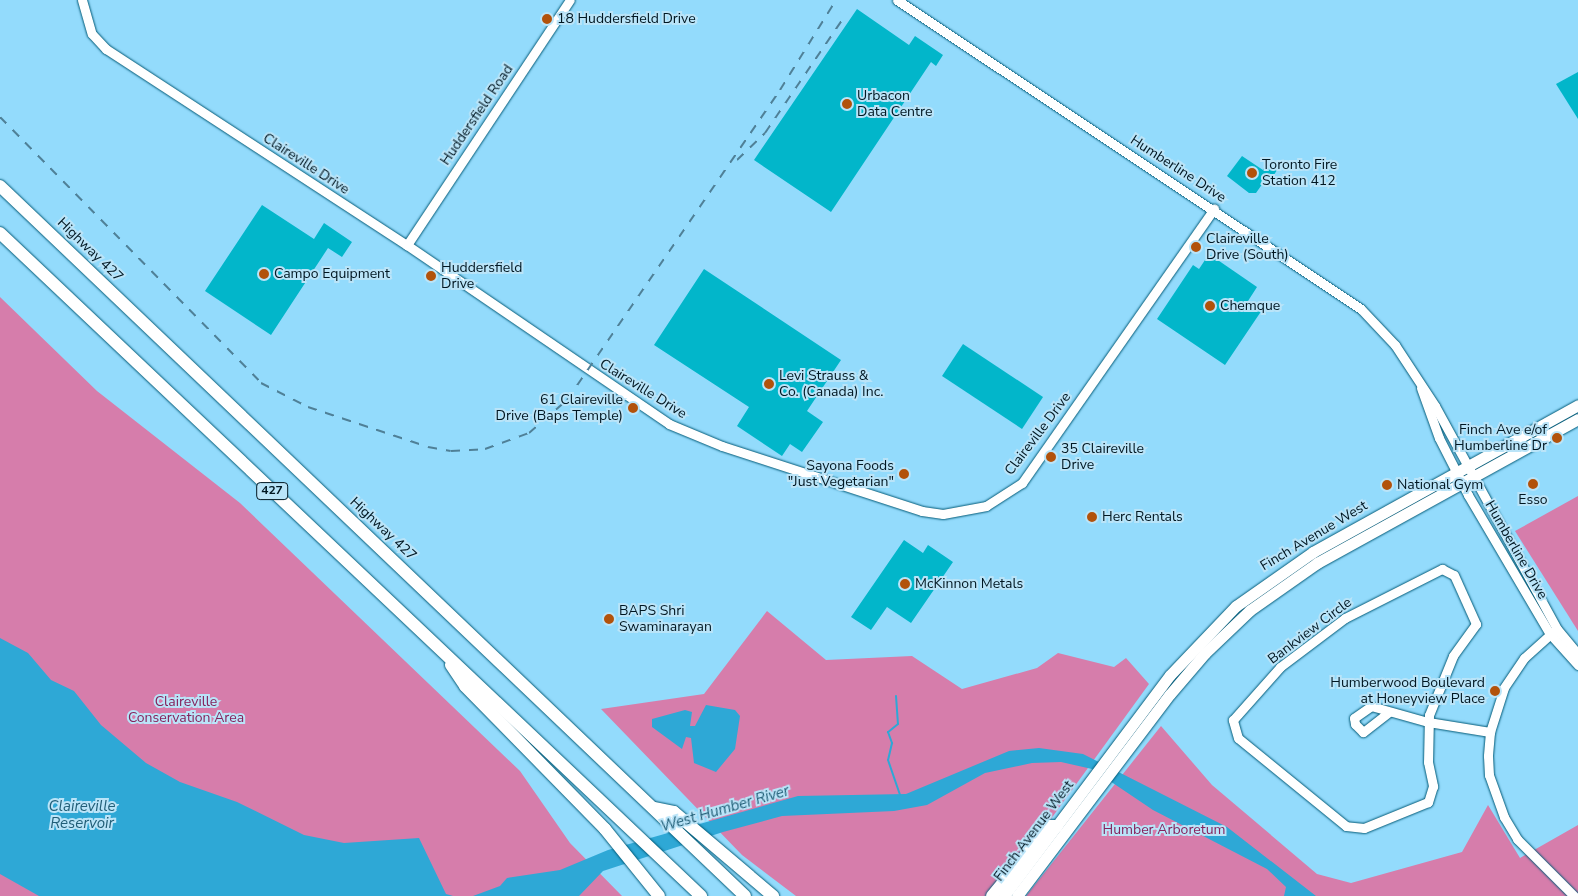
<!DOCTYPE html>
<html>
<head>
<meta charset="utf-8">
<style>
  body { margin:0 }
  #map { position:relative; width:1578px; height:896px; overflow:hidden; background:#93dbfc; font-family:"Nunito Sans",sans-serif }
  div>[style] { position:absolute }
  .green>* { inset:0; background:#d67dab }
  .water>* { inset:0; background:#2ea8d6 }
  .stream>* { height:2px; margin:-1px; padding:0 1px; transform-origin:1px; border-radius:1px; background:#2ea8d6 }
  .building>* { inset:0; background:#02b6ca }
  .roads { filter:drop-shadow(0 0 1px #045b78) drop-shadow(0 0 1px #045b78) }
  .minor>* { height:9px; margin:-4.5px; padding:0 4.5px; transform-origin:4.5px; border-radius:4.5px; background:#fff }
  .major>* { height:11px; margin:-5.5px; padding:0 5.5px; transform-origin:5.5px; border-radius:5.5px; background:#fff }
  .highway>* { height:12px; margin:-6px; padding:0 6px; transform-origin:6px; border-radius:6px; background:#fff }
  .rail>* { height:2px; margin-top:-1px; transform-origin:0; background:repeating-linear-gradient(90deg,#4f8097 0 9px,transparent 0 18px) }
  .dots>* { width:14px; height:14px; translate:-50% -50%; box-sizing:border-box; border:2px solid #bae4f8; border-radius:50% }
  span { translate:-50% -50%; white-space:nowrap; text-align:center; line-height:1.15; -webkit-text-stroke:4px #bae4f8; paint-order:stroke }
  .shield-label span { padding:1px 4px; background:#bae4f8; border:1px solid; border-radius:4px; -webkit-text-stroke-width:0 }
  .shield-label { font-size:12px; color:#001722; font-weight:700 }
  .poi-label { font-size:14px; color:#001722 }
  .left { translate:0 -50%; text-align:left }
  .right { translate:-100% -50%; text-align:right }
  .street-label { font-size:14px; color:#001722 }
  .park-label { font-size:14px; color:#85225c }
  .water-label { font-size:15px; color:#215e77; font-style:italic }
</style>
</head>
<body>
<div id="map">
  <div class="green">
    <i style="clip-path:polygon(0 297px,97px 391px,240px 503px,520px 771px,570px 843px,622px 896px,0 896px)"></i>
    <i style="clip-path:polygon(1578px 496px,1578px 631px,1515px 531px)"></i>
    <i style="clip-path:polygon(767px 611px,826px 660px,912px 656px,962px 689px,1037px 668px,1058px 653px,1114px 667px,1126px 658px,1149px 684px,1032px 845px,985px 896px,796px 896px,742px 855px,601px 709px,704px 694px)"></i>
    <i style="clip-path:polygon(1161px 726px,1212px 785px,1317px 874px,1351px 883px,1462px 852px,1488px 805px,1520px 858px,1578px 825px,1578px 896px,1026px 896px)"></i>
  </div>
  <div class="water">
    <i style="clip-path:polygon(0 638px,28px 653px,51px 680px,74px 691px,101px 725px,146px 763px,180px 782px,237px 802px,304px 835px,344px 843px,419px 838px,446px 894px,453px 896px,39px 896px,0 874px)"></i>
    <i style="clip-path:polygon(706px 705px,735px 710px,740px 716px,735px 749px,716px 772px,694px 763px,691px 738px,686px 737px,682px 749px,652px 727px,652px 719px,685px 710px,692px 712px,690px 726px,695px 726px)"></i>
    <i style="clip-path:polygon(1039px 748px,1083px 754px,1227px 827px,1316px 896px,1284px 896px,1286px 887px,1267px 869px,1153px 810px,1092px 769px,1061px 762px,1032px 763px,985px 773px,927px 805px,894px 811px,782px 816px,723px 832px,603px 871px,579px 896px,473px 896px,500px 886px,507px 878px,560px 870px,608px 850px,798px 796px,906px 794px,1009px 751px)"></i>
  </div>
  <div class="stream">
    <i style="left:896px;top:696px;width:28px;rotate:86deg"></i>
    <i style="left:898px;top:724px;width:13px;rotate:141deg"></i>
    <i style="left:888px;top:732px;width:12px;rotate:70deg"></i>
    <i style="left:892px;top:743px;width:17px;rotate:103deg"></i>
    <i style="left:888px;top:760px;width:37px;rotate:71deg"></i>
  </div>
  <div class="building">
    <i style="clip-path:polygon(857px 9px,909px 45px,915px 36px,943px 55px,936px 66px,931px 62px,831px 212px,754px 160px)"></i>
    <i style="clip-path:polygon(1578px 72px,1578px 119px,1556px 84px)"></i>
    <i style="clip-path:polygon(1242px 156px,1263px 170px,1267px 163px,1277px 170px,1267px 186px,1263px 183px,1256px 193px,1249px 193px,1227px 176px)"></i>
    <i style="clip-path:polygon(262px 205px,314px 239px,324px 223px,352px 242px,342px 257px,328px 248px,271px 335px,205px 291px)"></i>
    <i style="clip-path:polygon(1209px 254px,1257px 287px,1248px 301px,1262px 310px,1225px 365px,1157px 319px,1193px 265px,1199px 269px)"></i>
    <i style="clip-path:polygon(704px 269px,841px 360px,807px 411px,823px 422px,802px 452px,790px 444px,782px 456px,737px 426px,749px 407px,654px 345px)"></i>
    <i style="clip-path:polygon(963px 344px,1043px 397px,1022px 429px,942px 376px)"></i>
    <i style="clip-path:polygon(904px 540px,923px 553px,928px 545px,953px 562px,911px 623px,887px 607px,871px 630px,851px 617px)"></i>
  </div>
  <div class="roads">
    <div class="minor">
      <i style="left:82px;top:0;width:35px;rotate:74deg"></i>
      <i style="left:92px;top:34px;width:21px;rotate:47deg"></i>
      <i style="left:106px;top:49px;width:359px;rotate:33.1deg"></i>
      <i style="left:407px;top:245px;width:317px;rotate:34.3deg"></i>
      <i style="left:669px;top:424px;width:57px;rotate:22.5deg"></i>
      <i style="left:722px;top:446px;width:210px;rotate:18deg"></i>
      <i style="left:922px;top:511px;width:21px;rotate:8deg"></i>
      <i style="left:943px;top:514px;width:44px;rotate:-10.5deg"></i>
      <i style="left:986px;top:506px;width:43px;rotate:-32.6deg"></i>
      <i style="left:1022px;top:483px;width:335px;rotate:-55deg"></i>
      <i style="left:897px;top:0;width:557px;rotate:33.66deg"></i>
      <i style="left:1361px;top:309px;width:50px;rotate:46.6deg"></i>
      <i style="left:1395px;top:345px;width:73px;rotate:56.7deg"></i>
      <i style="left:1435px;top:406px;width:254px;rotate:61.3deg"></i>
      <i style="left:1557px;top:629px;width:33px;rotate:50deg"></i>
      <i style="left:407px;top:245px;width:294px;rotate:-56.4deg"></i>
      <i style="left:1421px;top:388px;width:53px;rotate:70.2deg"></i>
      <i style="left:1439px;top:438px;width:64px;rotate:63deg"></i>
      <i style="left:1468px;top:495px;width:161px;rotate:59.5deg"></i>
      <i style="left:1550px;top:634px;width:42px;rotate:47.9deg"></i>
      <i style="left:1442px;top:569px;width:13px;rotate:27deg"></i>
      <i style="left:1454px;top:575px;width:54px;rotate:65.8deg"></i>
      <i style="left:1476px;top:624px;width:39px;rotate:126deg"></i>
      <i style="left:1453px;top:656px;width:64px;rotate:112.1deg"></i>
      <i style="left:1429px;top:715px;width:47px;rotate:91.2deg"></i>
      <i style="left:1428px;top:762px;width:25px;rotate:78deg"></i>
      <i style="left:1433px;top:786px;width:17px;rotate:107deg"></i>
      <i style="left:1428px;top:802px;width:69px;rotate:157.9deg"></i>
      <i style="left:1364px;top:828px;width:18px;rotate:-174deg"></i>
      <i style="left:1346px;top:826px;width:139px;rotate:-140.8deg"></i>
      <i style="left:1238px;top:738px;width:19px;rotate:-106deg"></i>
      <i style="left:1233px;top:720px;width:71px;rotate:-48.4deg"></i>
      <i style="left:1280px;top:667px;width:81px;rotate:-37deg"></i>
      <i style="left:1345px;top:618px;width:109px;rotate:-26.8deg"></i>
      <i style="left:1554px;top:631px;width:40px;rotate:138deg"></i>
      <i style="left:1524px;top:658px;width:36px;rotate:124deg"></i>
      <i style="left:1504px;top:688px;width:46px;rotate:107.7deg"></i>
      <i style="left:1490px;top:732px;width:24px;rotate:95deg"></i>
      <i style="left:1488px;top:756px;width:19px;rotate:87deg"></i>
      <i style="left:1489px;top:775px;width:45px;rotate:70.3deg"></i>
      <i style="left:1504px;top:817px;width:26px;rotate:59deg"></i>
      <i style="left:1517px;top:839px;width:81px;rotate:45deg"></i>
      <i style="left:1389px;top:712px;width:33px;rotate:142deg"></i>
      <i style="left:1363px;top:732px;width:11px;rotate:-135deg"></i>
      <i style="left:1355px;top:724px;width:6px;rotate:-99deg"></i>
      <i style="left:1354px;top:718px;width:21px;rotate:-35deg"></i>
      <i style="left:1371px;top:706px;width:59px;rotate:15.7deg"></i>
      <i style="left:1428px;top:722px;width:63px;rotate:9.2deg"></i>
    </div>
    <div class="major">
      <i style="left:1004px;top:896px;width:276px;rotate:-53.1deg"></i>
      <i style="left:1170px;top:675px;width:95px;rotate:-46.3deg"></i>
      <i style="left:1236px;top:606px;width:94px;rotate:-35deg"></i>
      <i style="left:1313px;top:552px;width:303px;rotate:-29deg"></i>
      <i style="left:1017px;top:896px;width:253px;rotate:-52.9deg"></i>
      <i style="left:1170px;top:694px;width:54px;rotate:-49.5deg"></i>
      <i style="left:1205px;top:653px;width:62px;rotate:-43.7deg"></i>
      <i style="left:1250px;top:610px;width:82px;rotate:-35deg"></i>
      <i style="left:1317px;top:563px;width:298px;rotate:-28.9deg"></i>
    </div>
    <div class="highway">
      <i style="left:0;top:186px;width:1029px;rotate:43.62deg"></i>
      <i style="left:0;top:233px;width:965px;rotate:43.4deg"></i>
      <i style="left:451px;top:665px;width:25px;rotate:56deg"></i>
      <i style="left:465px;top:686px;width:200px;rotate:45.6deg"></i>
      <i style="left:605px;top:829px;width:86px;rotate:51.1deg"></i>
      <i style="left:654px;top:808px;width:20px;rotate:11deg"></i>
      <i style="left:674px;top:812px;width:130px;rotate:40.3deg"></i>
      <i style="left:992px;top:896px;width:91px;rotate:-50.4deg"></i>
      <i style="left:1050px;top:826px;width:7px"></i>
    </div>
  </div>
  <div class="rail">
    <i style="left:0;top:117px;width:373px;rotate:45.5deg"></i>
    <i style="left:261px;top:383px;width:53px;rotate:27.1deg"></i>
    <i style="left:308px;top:407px;width:126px;rotate:18.4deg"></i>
    <i style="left:428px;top:447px;width:23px;rotate:10deg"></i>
    <i style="left:451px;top:451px;width:34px;rotate:-3deg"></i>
    <i style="left:485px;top:449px;width:47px;rotate:-20deg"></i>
    <i style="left:529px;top:433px;width:50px;rotate:-41deg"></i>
    <i style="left:567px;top:400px;width:376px;rotate:-55.5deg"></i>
    <i style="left:780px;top:90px;width:106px;rotate:-58.1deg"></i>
    <i style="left:737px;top:160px;width:39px;rotate:-44deg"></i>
    <i style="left:765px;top:133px;width:137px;rotate:-55.7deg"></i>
  </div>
  <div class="dots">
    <i style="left:547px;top:19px;background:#b2520b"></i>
    <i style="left:847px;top:104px;background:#b2520b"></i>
    <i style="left:1252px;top:173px;background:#b2520b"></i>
    <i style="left:1196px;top:247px;background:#b2520b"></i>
    <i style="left:264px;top:274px;background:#b2520b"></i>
    <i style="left:431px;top:276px;background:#b2520b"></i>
    <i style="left:1210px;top:306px;background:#b2520b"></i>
    <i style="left:769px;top:384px;background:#b2520b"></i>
    <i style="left:633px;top:408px;background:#b2520b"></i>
    <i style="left:1557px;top:438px;background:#b2520b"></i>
    <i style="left:1051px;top:457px;background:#b2520b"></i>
    <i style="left:904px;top:474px;background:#b2520b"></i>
    <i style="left:1533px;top:484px;background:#b2520b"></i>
    <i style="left:1387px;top:485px;background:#b2520b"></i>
    <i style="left:1092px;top:517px;background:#b2520b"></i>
    <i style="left:905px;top:584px;background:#b2520b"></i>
    <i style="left:609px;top:619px;background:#b2520b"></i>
    <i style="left:1495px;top:691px;background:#b2520b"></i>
  </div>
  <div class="shield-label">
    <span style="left:272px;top:491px">427</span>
  </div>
  <div class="poi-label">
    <span class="left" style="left:557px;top:19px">18 Huddersfield Drive</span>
    <span class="left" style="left:857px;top:104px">Urbacon<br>Data Centre</span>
    <span class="left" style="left:1262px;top:173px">Toronto Fire<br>Station 412</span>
    <span class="left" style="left:1206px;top:247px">Claireville<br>Drive (South)</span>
    <span class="left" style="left:441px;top:276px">Huddersfield<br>Drive</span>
    <span class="left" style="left:274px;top:274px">Campo Equipment</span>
    <span class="left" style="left:1220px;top:306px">Chemque</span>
    <span class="left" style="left:779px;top:384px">Levi Strauss &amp;<br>Co. (Canada) Inc.</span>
    <span class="right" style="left:623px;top:408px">61 Claireville<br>Drive (Baps Temple)</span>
    <span class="right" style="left:1547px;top:438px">Finch Ave e/of<br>Humberline Dr</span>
    <span class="left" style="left:1061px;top:457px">35 Claireville<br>Drive</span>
    <span class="right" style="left:894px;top:474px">Sayona Foods<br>"Just Vegetarian"</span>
    <span class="left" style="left:1397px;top:485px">National Gym</span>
    <span style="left:1533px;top:500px">Esso</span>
    <span class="left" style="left:1102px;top:517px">Herc Rentals</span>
    <span class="left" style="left:915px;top:584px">McKinnon Metals</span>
    <span class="left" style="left:619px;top:619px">BAPS Shri<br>Swaminarayan</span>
    <span class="right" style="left:1485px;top:691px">Humberwood Boulevard<br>at Honeyview Place</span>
  </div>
  <div class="street-label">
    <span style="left:477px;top:115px;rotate:-56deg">Huddersfield Road</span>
    <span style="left:306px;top:164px;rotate:33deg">Claireville Drive</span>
    <span style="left:1178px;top:169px;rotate:33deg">Humberline Drive</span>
    <span style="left:90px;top:250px;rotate:44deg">Highway 427</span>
    <span style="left:643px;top:389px;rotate:32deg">Claireville Drive</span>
    <span style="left:1038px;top:434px;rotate:-53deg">Claireville Drive</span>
    <span style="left:383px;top:529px;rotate:43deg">Highway 427</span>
    <span style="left:1314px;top:536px;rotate:-31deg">Finch Avenue West</span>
    <span style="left:1516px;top:550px;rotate:60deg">Humberline Drive</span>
    <span style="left:1310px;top:631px;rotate:-37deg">Bankview Circle</span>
    <span style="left:1034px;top:831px;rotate:-53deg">Finch Avenue West</span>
  </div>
  <div class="park-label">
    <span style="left:186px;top:710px">Claireville<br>Conservation Area</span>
    <span style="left:1164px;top:830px">Humber Arboretum</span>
  </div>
  <div class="water-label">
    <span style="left:82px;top:815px">Claireville<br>Reservoir</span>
    <span style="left:725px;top:809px;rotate:-16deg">West Humber River</span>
  </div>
</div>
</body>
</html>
